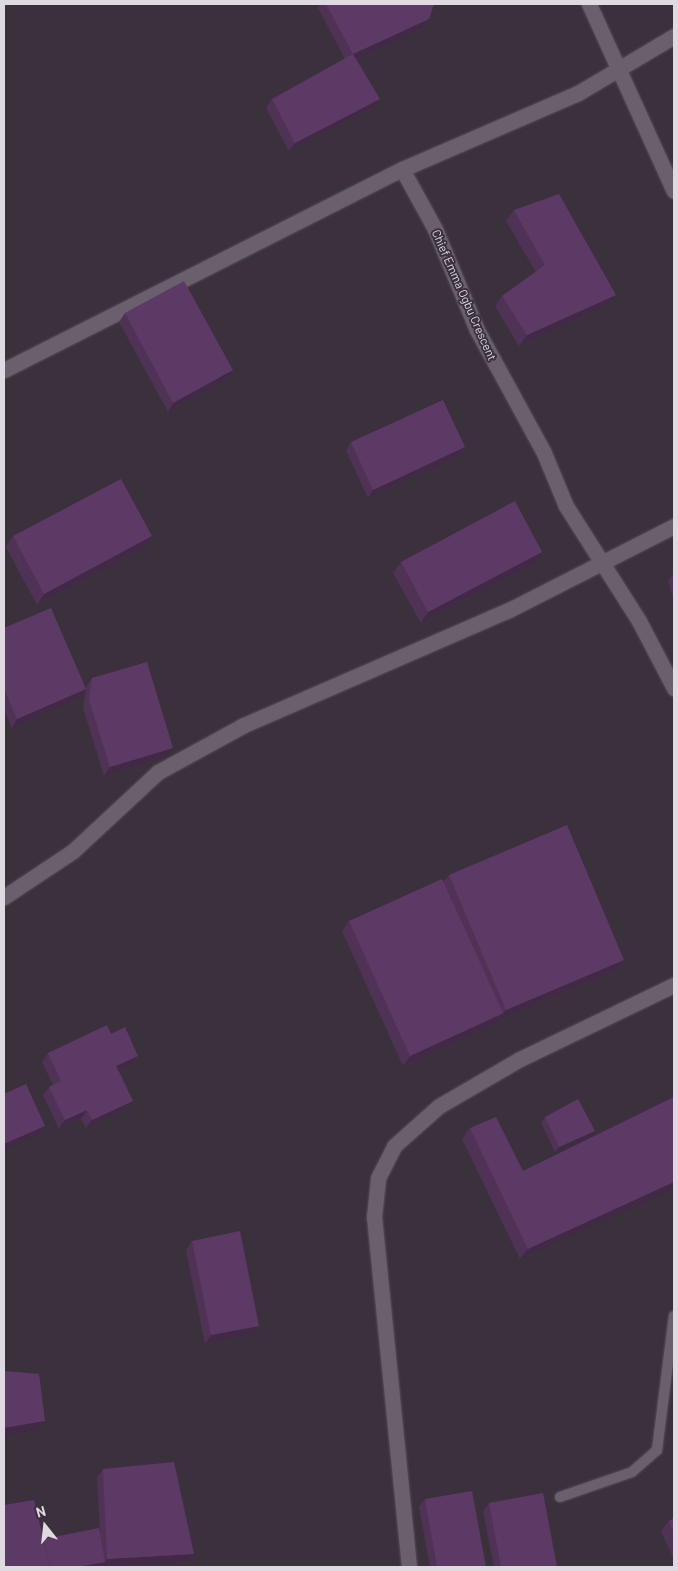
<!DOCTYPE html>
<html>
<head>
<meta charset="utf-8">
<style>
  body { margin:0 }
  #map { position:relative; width:678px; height:1571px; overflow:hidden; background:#3b313d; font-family:Barlow,sans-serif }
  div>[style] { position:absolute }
  .roads { filter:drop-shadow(0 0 1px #574e59) drop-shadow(0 0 1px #574e59) }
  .lane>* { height:10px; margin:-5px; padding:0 5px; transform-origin:5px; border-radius:5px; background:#6a5f6c }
  .street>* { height:15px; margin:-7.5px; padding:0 7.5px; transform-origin:7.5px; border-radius:7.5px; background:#6a5f6c }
  .wall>* { inset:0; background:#503257 }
  .shaded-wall>* { inset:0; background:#412947 }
  .building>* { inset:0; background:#5d3a65 }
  span { translate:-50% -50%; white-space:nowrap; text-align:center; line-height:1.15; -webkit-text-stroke:4px #3b313d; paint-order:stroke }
  .street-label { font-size:12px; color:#dfd9e1 }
  .frame { position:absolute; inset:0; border:5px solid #dfd9e1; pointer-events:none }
  .north { position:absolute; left:20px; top:1501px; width:50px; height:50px; -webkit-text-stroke:4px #3b313d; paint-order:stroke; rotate:344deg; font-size:14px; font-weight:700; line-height:20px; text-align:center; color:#dfd9e1 }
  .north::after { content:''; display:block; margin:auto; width:18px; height:22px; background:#dfd9e1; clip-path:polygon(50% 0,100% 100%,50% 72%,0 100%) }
</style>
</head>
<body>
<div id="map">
  <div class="roads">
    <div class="lane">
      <i style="left:560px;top:1497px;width:76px;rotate:-19.1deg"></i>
      <i style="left:632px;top:1472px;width:33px;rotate:-41deg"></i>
      <i style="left:657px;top:1450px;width:135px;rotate:-82.8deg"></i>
    </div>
    <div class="street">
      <i style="left:589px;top:4px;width:205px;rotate:65.6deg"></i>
      <i style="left:674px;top:36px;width:112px;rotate:149.3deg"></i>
      <i style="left:578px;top:93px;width:192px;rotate:156.6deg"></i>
      <i style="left:402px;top:169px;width:68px;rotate:61.2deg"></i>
      <i style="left:435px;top:229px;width:109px;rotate:67.4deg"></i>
      <i style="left:477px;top:330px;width:140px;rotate:61.4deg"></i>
      <i style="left:544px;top:453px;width:57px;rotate:67.5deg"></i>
      <i style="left:566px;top:506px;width:136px;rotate:57.6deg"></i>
      <i style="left:639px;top:621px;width:76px;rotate:62.4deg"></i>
      <i style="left:4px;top:370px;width:446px;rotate:-26.8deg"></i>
      <i style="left:4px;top:897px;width:83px;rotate:-33.7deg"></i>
      <i style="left:73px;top:851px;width:116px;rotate:-42.9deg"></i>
      <i style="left:158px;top:772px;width:96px;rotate:-28.7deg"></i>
      <i style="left:242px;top:726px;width:291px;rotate:-23.5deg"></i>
      <i style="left:509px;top:610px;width:185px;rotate:-27deg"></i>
      <i style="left:409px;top:1567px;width:352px;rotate:-95.7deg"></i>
      <i style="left:374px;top:1217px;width:39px;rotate:-84deg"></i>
      <i style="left:378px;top:1178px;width:36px;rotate:-63deg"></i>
      <i style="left:394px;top:1146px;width:60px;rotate:-41.6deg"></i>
      <i style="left:439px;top:1106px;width:94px;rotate:-30.1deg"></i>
      <i style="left:520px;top:1059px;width:171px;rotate:-25.7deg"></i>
    </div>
  </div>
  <div class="wall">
    <i style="clip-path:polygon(321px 4px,434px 4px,424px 28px,356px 59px,374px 107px,289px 151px,266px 108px,272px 99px,345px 59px,318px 8px)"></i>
    <i style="clip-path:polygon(514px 210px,616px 295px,608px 305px,519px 346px,495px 306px,502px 296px,536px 272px,506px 221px)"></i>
    <i style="clip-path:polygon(125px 313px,227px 379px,168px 412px,119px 322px)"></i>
    <i style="clip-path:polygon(351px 442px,459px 456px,368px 498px,346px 451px)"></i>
    <i style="clip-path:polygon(13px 536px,145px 547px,37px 605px,6px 547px)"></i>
    <i style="clip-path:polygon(542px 552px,535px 563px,421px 623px,393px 573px,401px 562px)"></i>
    <i style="clip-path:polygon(674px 573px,674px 600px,668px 581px)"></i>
    <i style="clip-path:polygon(4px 628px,86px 689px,86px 687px,92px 678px,168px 756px,104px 776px,83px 708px,86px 690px,80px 698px,12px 728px,4px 710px)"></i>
    <i style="clip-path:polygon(449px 875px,624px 960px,617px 970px,499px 1020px,496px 1024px,403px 1066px,342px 931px,349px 921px,443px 882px)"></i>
    <i style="clip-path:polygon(111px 1034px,138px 1056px,132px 1064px,119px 1071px,133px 1101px,127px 1109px,86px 1128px,81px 1119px,59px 1129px,43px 1095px,49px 1087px,53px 1085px,42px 1062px,48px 1053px)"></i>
    <i style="clip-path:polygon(674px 1097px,520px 1259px,462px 1139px,470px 1128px,523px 1171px)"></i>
    <i style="clip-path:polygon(545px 1117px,591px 1137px,555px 1152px,541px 1123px)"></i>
    <i style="clip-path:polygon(192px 1241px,259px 1326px,253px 1334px,205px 1344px,186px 1250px)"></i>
    <i style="clip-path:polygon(103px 1469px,194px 1554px,188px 1562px,105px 1567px,4px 1567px,44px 1539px,100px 1534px,97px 1477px)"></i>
    <i style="clip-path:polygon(425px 1499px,486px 1567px,430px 1567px,419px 1507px)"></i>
    <i style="clip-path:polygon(489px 1503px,557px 1567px,494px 1567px,483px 1512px)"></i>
    <i style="clip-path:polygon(674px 1518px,674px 1560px,661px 1531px,669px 1521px)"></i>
  </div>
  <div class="shaded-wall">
    <i style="clip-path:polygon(429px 19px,424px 28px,347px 63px,353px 54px)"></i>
    <i style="clip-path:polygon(380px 99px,374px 107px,289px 151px,295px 143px)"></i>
    <i style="clip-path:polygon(616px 295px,608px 305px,519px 346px,527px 335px)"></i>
    <i style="clip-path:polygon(233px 370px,227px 379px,168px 412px,173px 403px)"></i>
    <i style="clip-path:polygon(465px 447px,459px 456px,368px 498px,373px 490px)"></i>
    <i style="clip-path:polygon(152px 536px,145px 547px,37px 605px,44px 594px)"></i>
    <i style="clip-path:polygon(542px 552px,535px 563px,421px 623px,428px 612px)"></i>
    <i style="clip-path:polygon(86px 689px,80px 698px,12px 728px,17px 719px)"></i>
    <i style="clip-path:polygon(173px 748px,168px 756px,104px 776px,110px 767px)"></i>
    <i style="clip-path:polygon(624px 960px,617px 970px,499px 1020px,496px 1024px,403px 1066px,410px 1056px,503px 1014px,506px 1010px)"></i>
    <i style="clip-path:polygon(138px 1056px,132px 1064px,111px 1075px,116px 1066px)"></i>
    <i style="clip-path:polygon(133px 1101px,127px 1109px,86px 1128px,92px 1120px)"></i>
    <i style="clip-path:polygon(87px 1110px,81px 1119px,59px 1129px,65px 1120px)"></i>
    <i style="clip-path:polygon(45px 1126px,39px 1135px,4px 1150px,4px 1144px)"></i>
    <i style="clip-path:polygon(595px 1131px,591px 1137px,555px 1152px,559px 1147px)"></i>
    <i style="clip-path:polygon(674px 1182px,674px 1189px,520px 1259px,528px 1249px)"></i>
    <i style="clip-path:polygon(259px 1326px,253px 1334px,205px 1344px,211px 1335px)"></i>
    <i style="clip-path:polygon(45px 1421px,39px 1429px,4px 1436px,4px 1428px)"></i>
    <i style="clip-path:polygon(194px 1554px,188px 1562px,105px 1567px,77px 1567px,105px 1562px,107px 1559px)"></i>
  </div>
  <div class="building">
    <i style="clip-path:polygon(326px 4px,434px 4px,429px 19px,353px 54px)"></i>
    <i style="clip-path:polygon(353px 54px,380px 99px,295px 143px,272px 99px)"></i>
    <i style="clip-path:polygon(559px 194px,616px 295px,527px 335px,502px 296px,545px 265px,514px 210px)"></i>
    <i style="clip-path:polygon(184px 281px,233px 370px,173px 403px,125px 313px)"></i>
    <i style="clip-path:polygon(443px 400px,465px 447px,373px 490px,351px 442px)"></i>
    <i style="clip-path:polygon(121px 479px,152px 536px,44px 594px,13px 536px)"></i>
    <i style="clip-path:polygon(515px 501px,542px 552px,428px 612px,401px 562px)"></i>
    <i style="clip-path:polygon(51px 608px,86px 689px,17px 719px,4px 688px,4px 628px)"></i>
    <i style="clip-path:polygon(147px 662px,173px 748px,110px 767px,89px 700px,92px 678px)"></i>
    <i style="clip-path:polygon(567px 825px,624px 960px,506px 1010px,449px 875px)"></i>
    <i style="clip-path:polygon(442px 879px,503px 1013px,410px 1056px,349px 921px)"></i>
    <i style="clip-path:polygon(107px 1025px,111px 1034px,125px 1027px,138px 1056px,116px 1066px,133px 1101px,92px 1120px,87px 1110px,65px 1120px,49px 1087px,61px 1081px,48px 1053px)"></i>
    <i style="clip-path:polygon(26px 1084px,45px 1126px,4px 1144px,4px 1094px)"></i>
    <i style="clip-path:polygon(674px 1097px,674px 1182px,528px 1249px,470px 1128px,496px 1117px,523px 1171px)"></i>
    <i style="clip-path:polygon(578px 1099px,595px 1131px,559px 1147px,545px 1117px)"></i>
    <i style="clip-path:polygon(240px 1231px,259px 1326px,211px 1335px,192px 1241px)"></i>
    <i style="clip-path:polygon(4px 1371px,39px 1374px,45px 1421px,4px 1428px)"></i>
    <i style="clip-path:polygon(174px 1462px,194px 1554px,107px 1559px,103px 1469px)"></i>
    <i style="clip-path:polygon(472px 1491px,486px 1567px,437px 1567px,425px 1499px)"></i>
    <i style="clip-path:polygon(543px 1493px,557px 1567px,501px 1567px,489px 1503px)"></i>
    <i style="clip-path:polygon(34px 1500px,50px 1567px,4px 1567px,4px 1505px)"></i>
    <i style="clip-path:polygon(674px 1518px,674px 1533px,669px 1521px)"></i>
    <i style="clip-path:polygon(99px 1528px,105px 1562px,77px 1567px,50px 1567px,44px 1539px)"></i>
  </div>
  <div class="street-label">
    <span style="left:464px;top:295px;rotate:66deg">Chief Emma Ogbu Crescent</span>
  </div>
  <div class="frame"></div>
  <div class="north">N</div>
</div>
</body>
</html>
